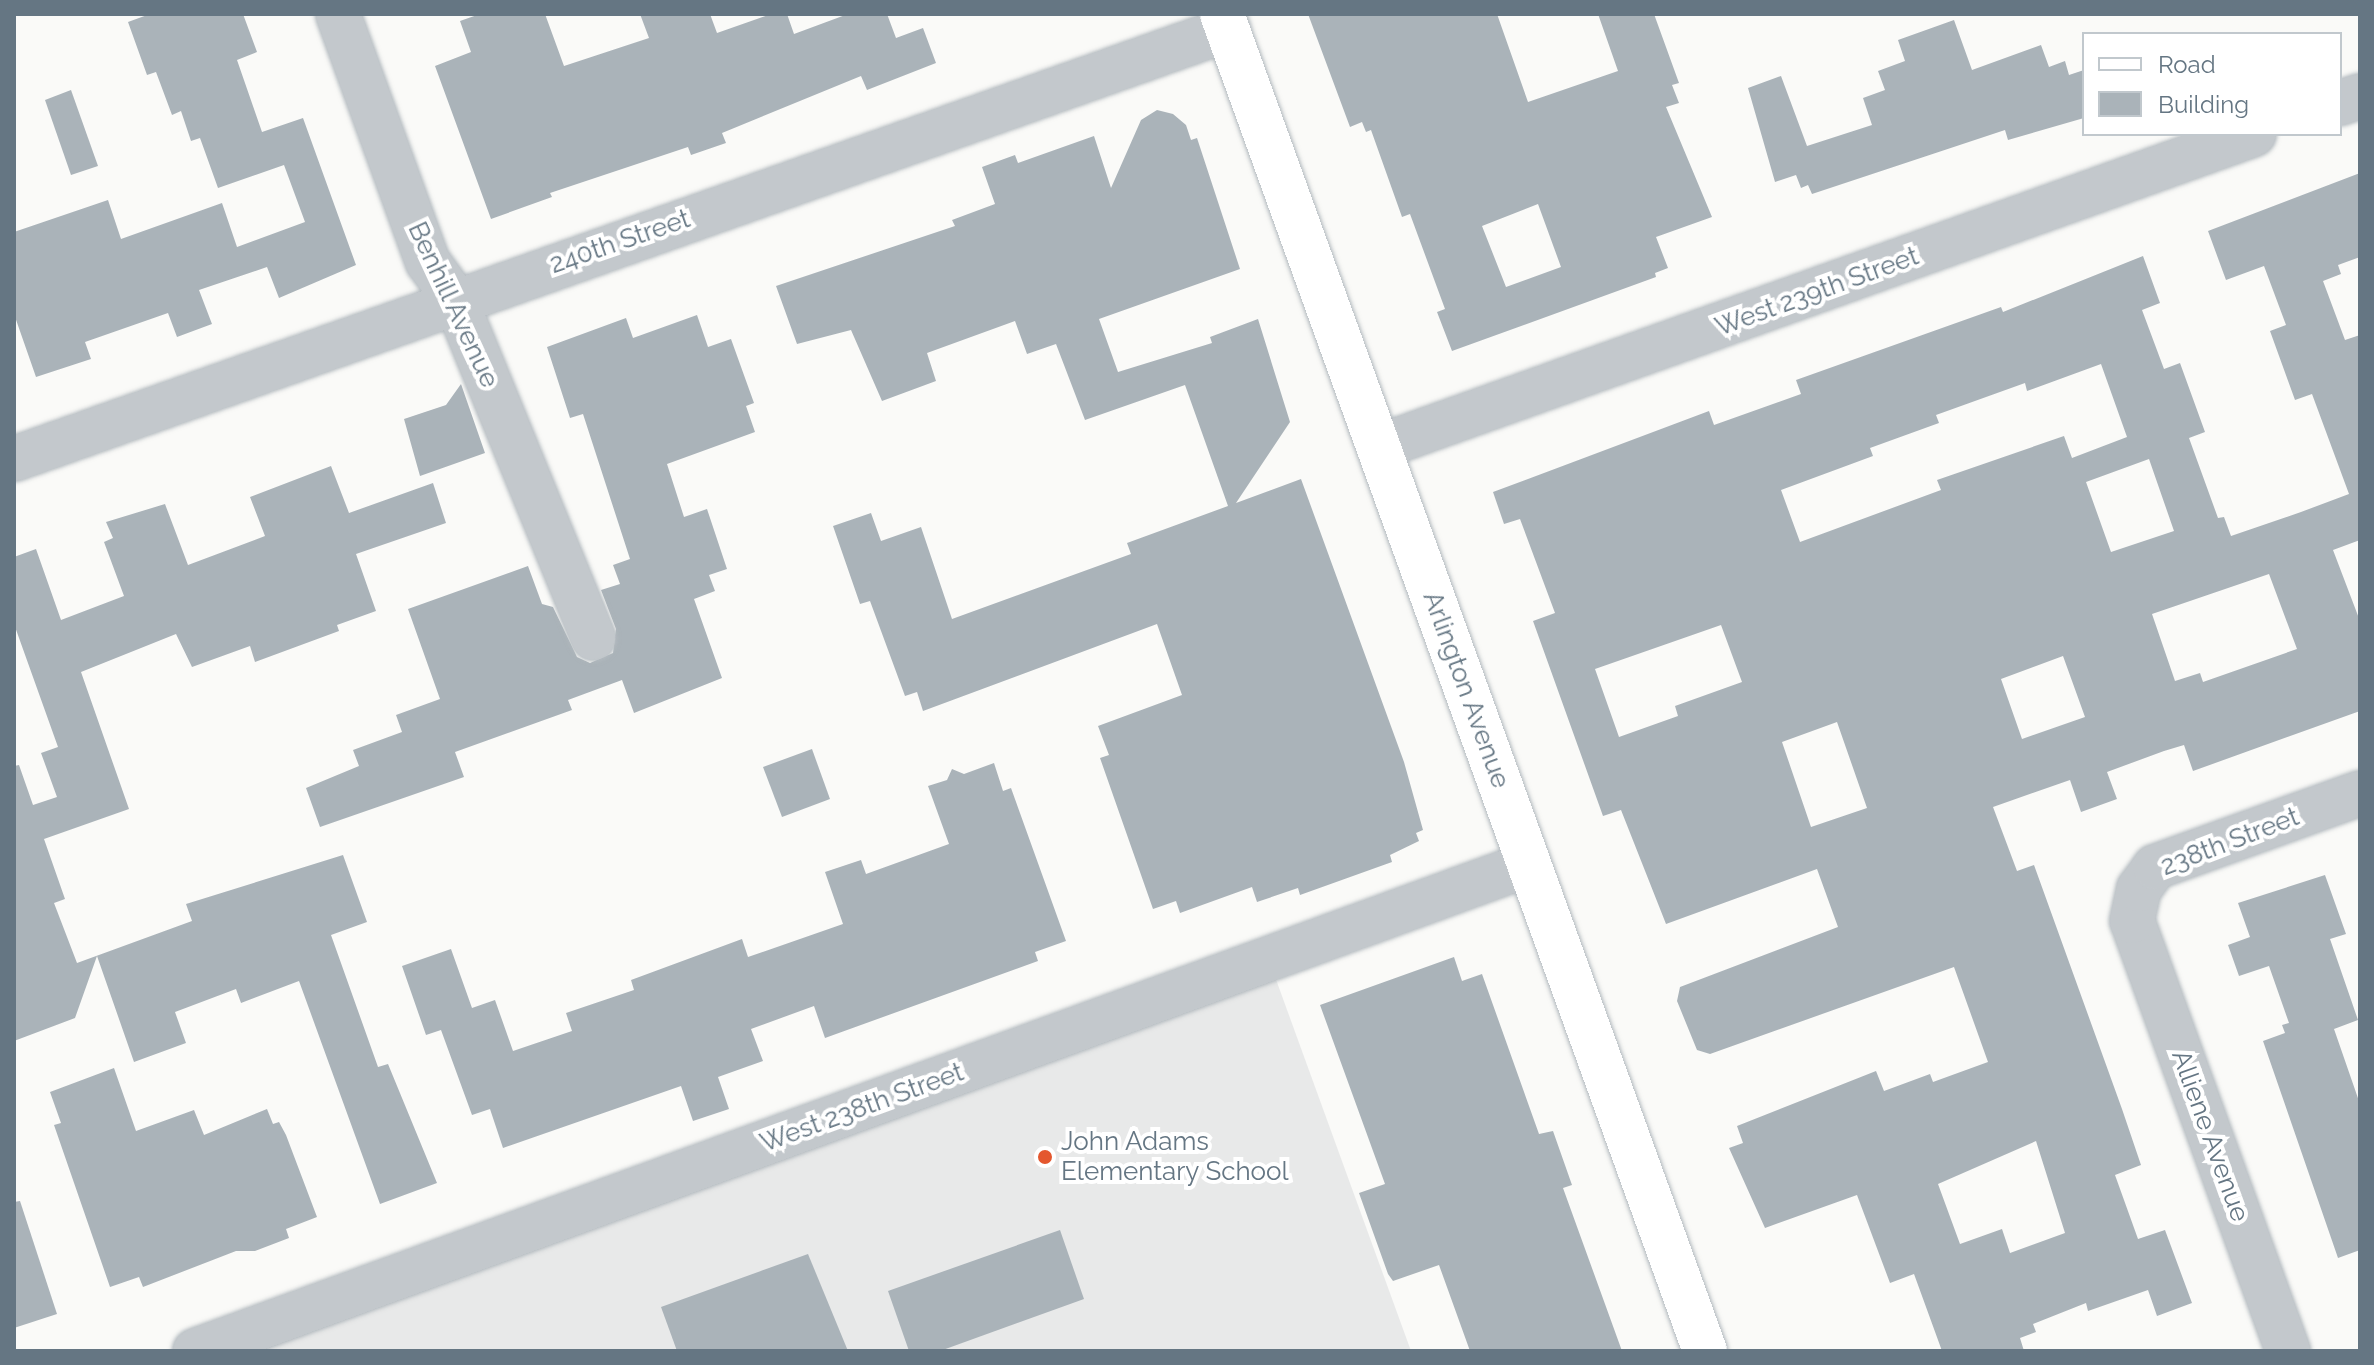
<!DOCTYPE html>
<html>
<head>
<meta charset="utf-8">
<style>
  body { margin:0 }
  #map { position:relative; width:2374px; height:1365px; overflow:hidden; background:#fafaf8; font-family:Raleway,sans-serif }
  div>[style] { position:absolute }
  .built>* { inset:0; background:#e8e9e9 }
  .building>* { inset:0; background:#aab3b9 }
  .roads { filter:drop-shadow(0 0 2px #b3babf) drop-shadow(0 0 2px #b3babf) }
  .street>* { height:44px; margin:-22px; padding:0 22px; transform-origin:22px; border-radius:22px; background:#c3c8cc }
  .secondary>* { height:44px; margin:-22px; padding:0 22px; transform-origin:22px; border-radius:22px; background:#fff }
  .dots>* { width:22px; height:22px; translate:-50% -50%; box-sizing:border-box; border:4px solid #fff; border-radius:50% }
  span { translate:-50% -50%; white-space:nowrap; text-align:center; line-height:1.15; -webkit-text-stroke:8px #fff; paint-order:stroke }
  .street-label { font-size:26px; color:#657683 }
  .poi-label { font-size:26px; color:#657683 }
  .left { translate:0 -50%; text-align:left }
  .frame { position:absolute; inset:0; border:16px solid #657683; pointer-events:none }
  .legend { position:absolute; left:2082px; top:32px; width:260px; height:104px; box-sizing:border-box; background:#fff; border:2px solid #c1c8cd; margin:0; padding:10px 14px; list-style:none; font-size:24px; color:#657683 }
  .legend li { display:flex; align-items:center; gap:16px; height:40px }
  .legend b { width:40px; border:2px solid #c1c8cd }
</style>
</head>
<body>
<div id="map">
  <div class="built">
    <i style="clip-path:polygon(1274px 974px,1411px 1351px,229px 1351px)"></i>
  </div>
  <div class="building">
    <i style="clip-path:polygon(150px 14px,243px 14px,257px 52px,237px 60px,262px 132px,303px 118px,356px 265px,279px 298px,267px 267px,199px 290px,212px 324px,177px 337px,168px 313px,85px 342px,91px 359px,36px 377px,14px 314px,14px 232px,108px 200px,121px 239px,222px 203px,237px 247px,305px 222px,284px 165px,218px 188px,200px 138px,191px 141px,181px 111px,172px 115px,156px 72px,147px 75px,128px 22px)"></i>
    <i style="clip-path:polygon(480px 14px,545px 14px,564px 66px,649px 38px,640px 14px,710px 14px,717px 33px,771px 14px,787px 14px,794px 34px,848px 14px,887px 14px,896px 38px,923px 28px,936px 63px,867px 90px,861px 76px,722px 133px,726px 143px,691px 155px,688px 147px,550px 193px,552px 197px,491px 219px,435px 66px,471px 52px,460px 21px)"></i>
    <i style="clip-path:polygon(evenodd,1308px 14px,1497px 14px,1528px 102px,1618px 71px,1598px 14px,1654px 14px,1679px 83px,1672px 85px,1679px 103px,1666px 107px,1712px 217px,1656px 237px,1668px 268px,1655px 273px,1656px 277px,1452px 351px,1437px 312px,1445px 309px,1410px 214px,1402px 217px,1371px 130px,1366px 132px,1362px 122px,1350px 127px,1308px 14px,1538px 204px,1561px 267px,1506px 287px,1482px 226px,1538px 204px)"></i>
    <i style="clip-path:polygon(1954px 20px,1972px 70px,2041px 45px,2049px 67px,2065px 61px,2069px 75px,2084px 70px,2084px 118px,2008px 140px,2005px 130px,1812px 194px,1808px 185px,1801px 188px,1796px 175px,1775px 182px,1748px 88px,1781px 76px,1807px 146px,1872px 125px,1863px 98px,1885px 90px,1878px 71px,1905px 61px,1898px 40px)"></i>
    <i style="clip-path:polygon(71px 90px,98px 166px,71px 175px,45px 100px)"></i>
    <i style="clip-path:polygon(1157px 110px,1173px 114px,1186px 125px,1191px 140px,1197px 138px,1240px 269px,1099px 319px,1118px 372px,1212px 343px,1210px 337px,1258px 319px,1290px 422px,1236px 503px,1301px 479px,1404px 762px,1423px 830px,1416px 833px,1419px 841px,1390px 855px,1392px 862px,1300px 895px,1298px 888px,1257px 902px,1252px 887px,1180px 913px,1176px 901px,1153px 909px,1100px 758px,1109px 755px,1098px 726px,1182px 695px,1157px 624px,923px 711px,917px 692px,905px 696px,870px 601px,860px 604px,833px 526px,871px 513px,881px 541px,921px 527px,952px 619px,1131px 554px,1127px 543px,1228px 506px,1185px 385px,1085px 420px,1056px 344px,1027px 354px,1015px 321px,927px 353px,936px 381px,882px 401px,851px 330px,797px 344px,776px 286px,955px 226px,952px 220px,995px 204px,982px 167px,1015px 155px,1018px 163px,1094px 136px,1111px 188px,1141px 120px)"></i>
    <i style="clip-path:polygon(evenodd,2360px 173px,2360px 257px,2338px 265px,2341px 274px,2323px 281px,2345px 340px,2360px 335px,2360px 540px,2333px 550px,2360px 621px,2360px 711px,2193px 771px,2184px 745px,2164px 751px,2107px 772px,2117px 799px,2081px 812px,2070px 780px,1993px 807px,2017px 871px,2034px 865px,2122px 1109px,2141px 1165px,2115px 1175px,2138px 1239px,2165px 1230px,2192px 1303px,2157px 1316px,2148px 1290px,2088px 1311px,2086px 1303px,2033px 1324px,2036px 1332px,2020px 1338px,2024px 1351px,1942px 1351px,1914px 1274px,1890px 1283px,1857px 1195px,1765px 1228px,1729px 1148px,1743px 1143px,1737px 1126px,1876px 1071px,1884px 1091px,1930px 1074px,1933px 1082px,1988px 1062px,1954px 967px,1710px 1054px,1697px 1050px,1677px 1001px,1680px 987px,1838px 927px,1817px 869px,1666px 924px,1621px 810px,1603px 816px,1533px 621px,1555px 613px,1520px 519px,1504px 524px,1493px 492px,1709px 411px,1714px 425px,1801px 394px,1796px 380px,2001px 307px,2003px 312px,2143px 256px,2160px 303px,2142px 310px,2164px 369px,2180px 363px,2205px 432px,2189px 438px,2218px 518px,2224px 517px,2231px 536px,2301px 512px,2349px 494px,2312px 394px,2295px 400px,2270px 331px,2286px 325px,2264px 266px,2226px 280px,2208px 231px,2360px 173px,2101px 364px,2127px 437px,2072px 458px,2064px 436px,1937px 480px,1941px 490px,1800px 542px,1781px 490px,1873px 456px,1870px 448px,1939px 423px,1936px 415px,2025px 383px,2027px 391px,2101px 364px,2360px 173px,2149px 459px,2174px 531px,2111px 552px,2086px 482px,2149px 459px,2360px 173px,2269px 574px,2297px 649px,2203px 682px,2200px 673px,2175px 681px,2152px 614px,2269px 574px,2360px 173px,1721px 625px,1742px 682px,1675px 706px,1678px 716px,1619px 737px,1595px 669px,1721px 625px,2360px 173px,2063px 656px,2085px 717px,2022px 739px,2001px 679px,2063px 656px,2360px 173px,1837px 722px,1867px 808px,1811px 827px,1782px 742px,1837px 722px,2360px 173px,2036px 1141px,2065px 1233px,2010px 1253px,2002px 1229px,1960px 1244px,1938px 1184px,2036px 1141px)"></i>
    <i style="clip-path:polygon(697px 315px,708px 347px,731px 339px,754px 403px,746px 406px,755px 432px,667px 464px,684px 517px,707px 509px,727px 569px,709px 575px,715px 591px,694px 599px,722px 678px,634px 713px,622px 680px,568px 700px,572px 710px,455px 752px,464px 777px,320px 827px,306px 788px,359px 766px,353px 750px,402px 732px,396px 715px,440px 699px,408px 609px,528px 566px,542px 604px,553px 607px,577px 657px,590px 663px,613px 653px,616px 629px,601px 590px,620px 584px,613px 565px,630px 559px,583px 414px,570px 418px,547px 347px,626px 318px,633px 338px)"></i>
    <i style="clip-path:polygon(461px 384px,485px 453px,420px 476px,404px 419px,446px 405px)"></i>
    <i style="clip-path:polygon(331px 466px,349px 513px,433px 483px,446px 523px,356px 554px,376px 611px,337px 625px,339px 631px,255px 662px,250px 646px,192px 667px,176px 634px,81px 672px,129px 809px,44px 839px,65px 899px,54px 903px,77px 963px,192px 921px,186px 904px,343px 855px,367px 922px,331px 935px,378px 1067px,388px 1064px,437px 1183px,380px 1204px,299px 981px,241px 1003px,236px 989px,175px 1012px,186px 1043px,134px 1062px,97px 956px,75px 1018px,14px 1041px,14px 766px,19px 765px,33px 805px,57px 797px,41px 753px,58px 747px,14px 624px,14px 557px,36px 549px,61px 620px,124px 596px,104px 542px,113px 538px,106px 522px,165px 504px,188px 565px,265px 536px,250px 497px)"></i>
    <i style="clip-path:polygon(812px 749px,830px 799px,782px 817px,763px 767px)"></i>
    <i style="clip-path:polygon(994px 763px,1003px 791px,1011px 788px,1066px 941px,1035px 952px,1038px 961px,825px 1038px,814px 1006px,751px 1029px,763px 1061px,718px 1077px,729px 1109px,693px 1121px,681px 1086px,503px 1148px,490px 1109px,472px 1115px,441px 1030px,426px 1035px,402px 966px,451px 949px,472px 1008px,495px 1000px,513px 1051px,572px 1031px,566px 1013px,634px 990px,631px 980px,742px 939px,748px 957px,843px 924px,825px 872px,861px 860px,866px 874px,949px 844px,928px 786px,947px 780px,952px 769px,964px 774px)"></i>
    <i style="clip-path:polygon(2325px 875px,2346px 934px,2330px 939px,2358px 1020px,2334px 1029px,2360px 1104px,2360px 1250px,2338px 1258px,2263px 1041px,2285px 1033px,2282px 1025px,2289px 1023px,2269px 966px,2239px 976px,2228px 945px,2250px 937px,2238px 903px)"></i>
    <i style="clip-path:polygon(1454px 957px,1462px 981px,1482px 974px,1539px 1134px,1553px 1131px,1572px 1185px,1563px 1188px,1622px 1351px,1470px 1351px,1439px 1265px,1393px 1281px,1388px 1274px,1359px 1193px,1385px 1184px,1320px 1005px)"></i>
    <i style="clip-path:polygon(114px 1068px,136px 1131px,194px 1110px,204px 1135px,267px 1109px,273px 1124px,279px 1122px,286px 1135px,317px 1217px,286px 1229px,289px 1238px,255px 1251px,236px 1251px,143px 1287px,139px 1277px,110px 1287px,54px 1125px,61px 1123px,50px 1092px)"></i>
    <i style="clip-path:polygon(20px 1201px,57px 1314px,14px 1328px,14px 1202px)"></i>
    <i style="clip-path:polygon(1060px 1230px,1084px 1299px,940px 1351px,909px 1351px,888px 1291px)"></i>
    <i style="clip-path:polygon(808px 1254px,848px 1351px,677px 1351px,661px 1307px)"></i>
  </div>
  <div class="roads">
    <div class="street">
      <i style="left:338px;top:14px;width:264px;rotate:70.1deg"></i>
      <i style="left:428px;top:262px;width:46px;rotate:53.9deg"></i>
      <i style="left:455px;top:299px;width:366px;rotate:67.8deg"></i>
      <i style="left:2340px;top:103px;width:21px;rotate:-19deg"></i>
      <i style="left:1379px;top:447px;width:929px;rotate:-19.68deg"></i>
      <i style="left:14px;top:459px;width:1288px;rotate:-19.5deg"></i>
      <i style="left:195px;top:1351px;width:1420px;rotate:-20.06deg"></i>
      <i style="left:2288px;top:1351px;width:457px;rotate:-109.9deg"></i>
      <i style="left:2132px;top:921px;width:33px;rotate:-78deg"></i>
      <i style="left:2139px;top:889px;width:27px;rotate:-54deg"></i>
      <i style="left:2155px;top:867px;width:218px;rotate:-19.8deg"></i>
    </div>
    <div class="secondary">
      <i style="left:1222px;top:14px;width:1422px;rotate:70.14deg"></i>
    </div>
  </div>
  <div class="dots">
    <i style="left:1045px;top:1157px;background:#e4572e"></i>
  </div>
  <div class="street-label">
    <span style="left:620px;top:242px;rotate:-19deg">240th Street</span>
    <span style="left:1817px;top:292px;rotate:-20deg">West 239th Street</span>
    <span style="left:453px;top:305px;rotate:65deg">Benhill Avenue</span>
    <span style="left:1466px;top:690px;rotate:70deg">Arlington Avenue</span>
    <span style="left:2230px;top:842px;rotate:-21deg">238th Street</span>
    <span style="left:862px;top:1108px;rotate:-20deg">West 238th Street</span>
    <span style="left:2210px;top:1136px;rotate:70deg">Alliene Avenue</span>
  </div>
  <div class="poi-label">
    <span class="left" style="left:1061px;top:1157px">John Adams<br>Elementary School</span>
  </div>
  <div class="frame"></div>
  <ul class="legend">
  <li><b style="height:10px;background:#fff"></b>Road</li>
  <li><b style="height:22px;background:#aab3b9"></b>Building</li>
  </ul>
</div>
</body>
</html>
